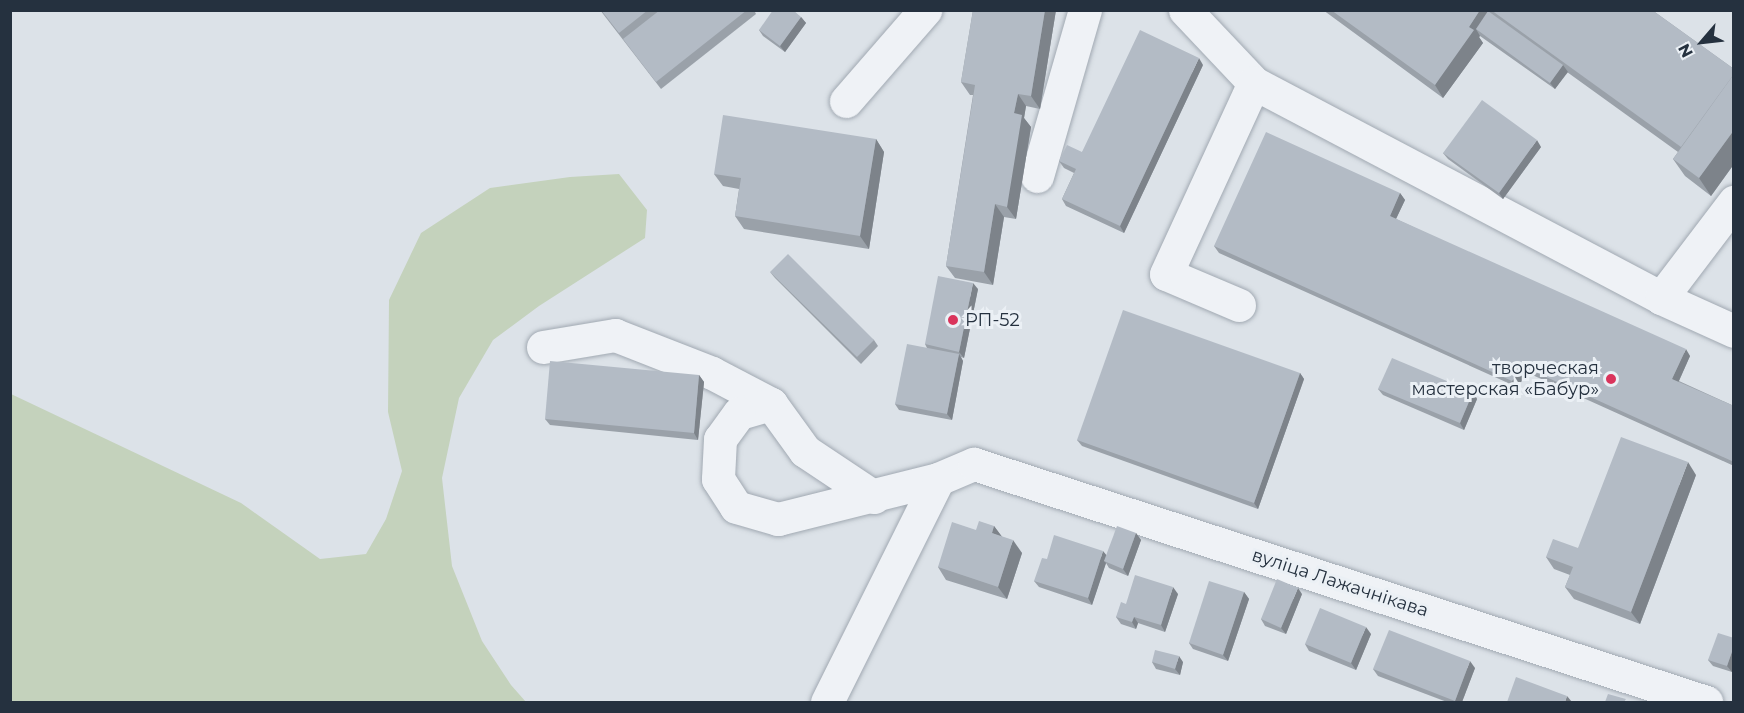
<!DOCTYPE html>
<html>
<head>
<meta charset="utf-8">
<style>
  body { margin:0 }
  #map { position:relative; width:1744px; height:713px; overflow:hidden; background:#dce2e8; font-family:Montserrat,sans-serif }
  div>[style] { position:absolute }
  .green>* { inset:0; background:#c4d2bc }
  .roads { filter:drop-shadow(0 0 2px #a1a9b2) drop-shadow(0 0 2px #a1a9b2) }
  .minor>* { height:33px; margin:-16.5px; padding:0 16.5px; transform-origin:16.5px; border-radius:16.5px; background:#eff2f6 }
  .wall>* { inset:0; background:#9aa1a9 }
  .shaded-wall>* { inset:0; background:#7d838a }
  .building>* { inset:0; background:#b3bbc5 }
  .dots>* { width:16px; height:16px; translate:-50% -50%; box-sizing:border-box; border:3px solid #ebf0f5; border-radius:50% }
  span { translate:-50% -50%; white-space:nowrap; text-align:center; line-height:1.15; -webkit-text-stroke:6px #ebf0f5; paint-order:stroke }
  .poi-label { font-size:18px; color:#25313f }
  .left { translate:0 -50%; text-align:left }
  .right { translate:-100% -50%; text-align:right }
  .street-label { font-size:18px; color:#25313f }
  .frame { position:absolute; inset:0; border:12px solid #25313f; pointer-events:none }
  .north { position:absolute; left:1672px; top:12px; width:60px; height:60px; -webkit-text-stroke:4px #ebf0f5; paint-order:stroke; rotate:242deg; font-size:16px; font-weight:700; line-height:24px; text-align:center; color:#25313f }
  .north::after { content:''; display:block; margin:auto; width:21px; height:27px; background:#25313f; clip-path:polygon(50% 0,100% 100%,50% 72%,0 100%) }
</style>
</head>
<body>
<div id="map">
  <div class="green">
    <i style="clip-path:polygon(619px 174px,647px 210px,645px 238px,539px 306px,493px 340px,459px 398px,442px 478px,452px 566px,482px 641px,511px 685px,526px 702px,11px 702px,11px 394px,241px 503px,320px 559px,366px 554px,386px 519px,402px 471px,388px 412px,389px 300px,421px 233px,490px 188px,570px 177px)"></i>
  </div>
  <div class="roads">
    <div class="minor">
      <i style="left:1185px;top:10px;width:100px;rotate:46.6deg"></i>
      <i style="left:1254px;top:83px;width:460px;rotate:27.8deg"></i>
      <i style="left:1661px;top:298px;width:80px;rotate:24.3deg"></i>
      <i style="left:846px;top:101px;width:121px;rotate:-49deg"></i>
      <i style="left:1037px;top:176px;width:173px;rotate:-73.9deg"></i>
      <i style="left:1661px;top:298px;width:121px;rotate:-52.8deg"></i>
      <i style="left:1239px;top:305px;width:79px;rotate:-157deg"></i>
      <i style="left:1166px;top:274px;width:210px;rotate:-65.3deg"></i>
      <i style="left:543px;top:347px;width:73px;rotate:-9.5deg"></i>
      <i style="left:615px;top:335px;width:104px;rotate:21.4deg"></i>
      <i style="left:712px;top:373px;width:67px;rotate:27.7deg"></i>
      <i style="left:771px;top:404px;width:58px;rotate:54.1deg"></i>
      <i style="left:805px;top:451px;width:83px;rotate:33.7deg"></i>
      <i style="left:771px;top:404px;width:33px;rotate:164deg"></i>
      <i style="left:739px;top:413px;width:32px;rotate:126deg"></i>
      <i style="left:720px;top:439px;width:40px;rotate:92.9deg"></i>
      <i style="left:718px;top:479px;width:33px;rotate:57deg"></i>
      <i style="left:736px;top:507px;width:44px;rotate:15.9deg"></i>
      <i style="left:778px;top:519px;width:165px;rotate:-14deg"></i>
      <i style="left:827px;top:702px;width:249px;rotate:-63.5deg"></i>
      <i style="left:938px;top:479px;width:39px;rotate:-23deg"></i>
      <i style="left:974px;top:464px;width:770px;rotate:18.01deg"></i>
    </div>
  </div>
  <div class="wall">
    <i style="clip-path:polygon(600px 10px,754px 10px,756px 14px,661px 89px)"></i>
    <i style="clip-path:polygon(973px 10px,1056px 10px,1040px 109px,1026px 106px,1024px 118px,1031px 127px,1016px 219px,1004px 217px,993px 285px,955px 278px,946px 266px,973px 95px,970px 95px,961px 82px)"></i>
    <i style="clip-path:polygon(1323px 10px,1652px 10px,1734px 69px,1734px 164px,1711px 196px,1685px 176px,1673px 159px,1678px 152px,1567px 72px,1555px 89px,1480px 36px,1479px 37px,1483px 43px,1443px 98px)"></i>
    <i style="clip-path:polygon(801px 17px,806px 23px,785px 52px,763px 36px,759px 30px)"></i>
    <i style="clip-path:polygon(1203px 65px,1124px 233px,1066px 206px,1062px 199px,1074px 173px,1064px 168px,1059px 161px,1082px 152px)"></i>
    <i style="clip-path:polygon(876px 139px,884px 152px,869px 249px,744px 229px,735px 216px,739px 189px,723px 186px,714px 174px)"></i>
    <i style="clip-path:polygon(1541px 147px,1503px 199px,1448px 159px,1443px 153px)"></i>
    <i style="clip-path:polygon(1400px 193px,1405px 200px,1396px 219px,1690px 356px,1679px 381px,1734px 406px,1734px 466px,1528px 373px,1517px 387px,1219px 253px,1214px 246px)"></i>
    <i style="clip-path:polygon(770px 272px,874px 340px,878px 346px,861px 364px,775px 278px)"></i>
    <i style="clip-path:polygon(978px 289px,964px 358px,961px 357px,963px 361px,952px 420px,899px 410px,895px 404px,927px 348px,925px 344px)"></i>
    <i style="clip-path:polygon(1300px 373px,1304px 379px,1258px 509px,1082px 446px,1077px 440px)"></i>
    <i style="clip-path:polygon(699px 375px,704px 382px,698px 440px,550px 425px,545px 419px)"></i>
    <i style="clip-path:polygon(1378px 389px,1473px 392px,1477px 399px,1464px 430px,1383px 395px)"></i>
    <i style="clip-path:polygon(1696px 475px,1640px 624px,1574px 599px,1565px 587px,1570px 575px,1554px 569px,1546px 557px,1578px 548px)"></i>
    <i style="clip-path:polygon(994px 526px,1002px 537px,1022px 553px,1007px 599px,946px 580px,938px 567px,976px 530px)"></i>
    <i style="clip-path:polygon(1136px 533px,1141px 540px,1128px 576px,1109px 568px,1106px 563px,1092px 605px,1039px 587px,1034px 581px,1106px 556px)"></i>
    <i style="clip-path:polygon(1244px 592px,1249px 599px,1228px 661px,1193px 649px,1189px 643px)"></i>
    <i style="clip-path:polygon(1178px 594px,1165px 632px,1138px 623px,1136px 629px,1121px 624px,1116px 617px,1126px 604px)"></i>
    <i style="clip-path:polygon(1302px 594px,1286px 634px,1265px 626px,1261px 619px)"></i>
    <i style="clip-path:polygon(1371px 634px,1356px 670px,1309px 651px,1305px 644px)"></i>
    <i style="clip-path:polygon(1734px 638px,1734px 667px,1732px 672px,1713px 666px,1708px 660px)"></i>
    <i style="clip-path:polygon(1152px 662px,1183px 662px,1180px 675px,1156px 669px)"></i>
    <i style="clip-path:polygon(1475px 668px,1462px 702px,1447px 702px,1378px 676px,1373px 669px)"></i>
  </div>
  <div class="shaded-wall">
    <i style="clip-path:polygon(1045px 10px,1056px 10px,1040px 109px,1031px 96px)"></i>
    <i style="clip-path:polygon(1480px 10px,1487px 10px,1493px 18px,1476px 29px,1480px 36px,1479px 37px,1483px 43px,1443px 98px,1435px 85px,1469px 27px)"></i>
    <i style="clip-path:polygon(801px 17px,806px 23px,785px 52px,780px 46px)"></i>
    <i style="clip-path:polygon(1199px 58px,1203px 65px,1124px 233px,1120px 226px)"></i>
    <i style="clip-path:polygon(1563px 65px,1568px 72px,1555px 89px,1550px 83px)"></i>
    <i style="clip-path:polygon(1018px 94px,1026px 106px,1024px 118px,1031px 127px,1016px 219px,1007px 207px,1014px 113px)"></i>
    <i style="clip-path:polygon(1734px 130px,1734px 164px,1711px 196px,1699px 178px)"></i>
    <i style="clip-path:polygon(876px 139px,884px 152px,869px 249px,860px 236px)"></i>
    <i style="clip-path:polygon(1537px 140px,1541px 147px,1503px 199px,1499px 193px)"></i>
    <i style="clip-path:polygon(1400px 193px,1405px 200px,1394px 223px,1390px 216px)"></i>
    <i style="clip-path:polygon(995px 204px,1004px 217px,993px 285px,984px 272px)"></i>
    <i style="clip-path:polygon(973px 283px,978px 289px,964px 358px,959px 352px)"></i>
    <i style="clip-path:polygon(1686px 349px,1690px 356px,1677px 385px,1672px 379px)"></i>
    <i style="clip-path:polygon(959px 354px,963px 361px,952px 420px,947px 414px)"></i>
    <i style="clip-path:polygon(1524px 367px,1528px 373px,1517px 387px,1512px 381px)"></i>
    <i style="clip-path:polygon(1300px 373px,1304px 379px,1258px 509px,1254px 503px)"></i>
    <i style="clip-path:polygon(699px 375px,704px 382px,698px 440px,694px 433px)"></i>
    <i style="clip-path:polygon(1473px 392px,1477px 399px,1464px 430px,1460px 423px)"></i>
    <i style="clip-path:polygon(1688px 462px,1696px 475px,1640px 624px,1631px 612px)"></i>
    <i style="clip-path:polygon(994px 526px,1003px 538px,992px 533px)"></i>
    <i style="clip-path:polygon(1136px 533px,1141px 540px,1128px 576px,1123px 569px)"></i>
    <i style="clip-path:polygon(1013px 540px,1022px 553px,1007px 599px,998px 587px)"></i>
    <i style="clip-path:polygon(1103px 551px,1108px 557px,1104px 561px,1106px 563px,1092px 605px,1088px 598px)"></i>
    <i style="clip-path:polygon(1173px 587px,1178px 594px,1165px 632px,1161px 625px)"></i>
    <i style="clip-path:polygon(1298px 588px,1302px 594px,1286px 634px,1281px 628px)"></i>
    <i style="clip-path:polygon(1244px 592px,1249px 599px,1228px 661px,1223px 655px)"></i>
    <i style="clip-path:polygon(1134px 617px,1138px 623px,1136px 629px,1132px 622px)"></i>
    <i style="clip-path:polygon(1366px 627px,1371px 634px,1356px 670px,1351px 663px)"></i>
    <i style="clip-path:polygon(1734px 646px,1734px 667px,1732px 672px,1727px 666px)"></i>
    <i style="clip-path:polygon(1179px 656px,1183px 662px,1180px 675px,1175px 669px)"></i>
    <i style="clip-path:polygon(1470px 661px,1475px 668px,1462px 702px,1457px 702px,1455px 701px)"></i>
    <i style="clip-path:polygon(1567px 696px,1572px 702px,1565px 702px)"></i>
  </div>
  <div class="building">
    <i style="clip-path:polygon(601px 10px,648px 10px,619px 33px)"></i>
    <i style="clip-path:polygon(660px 10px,747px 10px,656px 82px,623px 39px)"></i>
    <i style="clip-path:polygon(773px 10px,793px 10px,801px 17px,780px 46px,759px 30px)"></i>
    <i style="clip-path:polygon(973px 10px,1045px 10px,1031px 96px,1018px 94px,1014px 113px,1022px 115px,1007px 207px,995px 204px,984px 272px,946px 266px,975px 85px,961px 82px)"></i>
    <i style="clip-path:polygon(1331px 10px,1480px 10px,1469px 27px,1474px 30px,1435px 85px)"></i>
    <i style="clip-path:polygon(1491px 10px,1652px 10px,1734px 69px,1734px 74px,1681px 147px)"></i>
    <i style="clip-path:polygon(1488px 11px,1563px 65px,1550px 83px,1476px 29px)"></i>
    <i style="clip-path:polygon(1140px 30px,1199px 58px,1120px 226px,1062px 199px,1076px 169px,1059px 161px,1067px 145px,1082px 152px)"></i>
    <i style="clip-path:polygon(1734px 74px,1734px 130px,1699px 178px,1673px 159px)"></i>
    <i style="clip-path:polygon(1482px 100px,1537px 140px,1499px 193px,1443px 153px)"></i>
    <i style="clip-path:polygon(723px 115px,876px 139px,860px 236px,735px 216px,741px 178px,714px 174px)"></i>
    <i style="clip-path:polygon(1266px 132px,1400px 193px,1390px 216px,1686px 349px,1672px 379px,1734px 406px,1734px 462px,1524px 367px,1512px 381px,1214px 246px)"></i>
    <i style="clip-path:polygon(788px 254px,874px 340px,857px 357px,770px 272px)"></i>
    <i style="clip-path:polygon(938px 276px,973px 283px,959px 352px,925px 344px)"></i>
    <i style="clip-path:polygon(1123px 310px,1300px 373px,1254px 503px,1077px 440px)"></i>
    <i style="clip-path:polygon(907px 344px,959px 354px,947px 414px,895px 404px)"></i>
    <i style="clip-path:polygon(1392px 358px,1473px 392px,1460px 423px,1378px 389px)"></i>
    <i style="clip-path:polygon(550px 361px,699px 375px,694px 433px,545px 419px)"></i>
    <i style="clip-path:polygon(1621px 437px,1688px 462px,1631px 612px,1565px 587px,1573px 567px,1546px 557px,1553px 539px,1578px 548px)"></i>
    <i style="clip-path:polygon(979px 521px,994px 526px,992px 533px,1013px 540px,998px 587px,938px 567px,952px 522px,976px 530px)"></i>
    <i style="clip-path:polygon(1117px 526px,1136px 533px,1123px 569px,1104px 561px)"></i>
    <i style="clip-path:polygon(1054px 535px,1103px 551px,1088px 598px,1034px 581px,1042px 558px,1047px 559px)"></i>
    <i style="clip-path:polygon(1135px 575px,1173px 587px,1161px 625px,1134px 617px,1132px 622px,1116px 617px,1121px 602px,1126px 604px)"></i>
    <i style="clip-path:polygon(1277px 579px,1298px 588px,1281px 628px,1261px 619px)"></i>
    <i style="clip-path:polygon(1209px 581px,1244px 592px,1223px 655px,1189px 643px)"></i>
    <i style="clip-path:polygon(1320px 608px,1366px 627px,1351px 663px,1305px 644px)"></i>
    <i style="clip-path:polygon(1389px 630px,1470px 661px,1455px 701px,1373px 669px)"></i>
    <i style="clip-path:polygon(1718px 633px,1734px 638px,1734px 646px,1727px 666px,1708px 660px)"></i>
    <i style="clip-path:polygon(1155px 650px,1179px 656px,1175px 669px,1152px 662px)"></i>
    <i style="clip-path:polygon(1516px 677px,1567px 696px,1565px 702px,1507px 702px)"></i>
    <i style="clip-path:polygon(1608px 694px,1626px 699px,1624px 702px,1605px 702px)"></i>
  </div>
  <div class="dots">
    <i style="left:953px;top:320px;background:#da345c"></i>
    <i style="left:1611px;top:379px;background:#da345c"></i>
  </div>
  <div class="poi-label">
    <span class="left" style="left:965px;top:320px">РП-52</span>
    <span class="right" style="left:1599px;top:379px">творческая<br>мастерская «Бабур»</span>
  </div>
  <div class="street-label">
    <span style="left:1340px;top:583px;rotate:18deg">вуліца Лажачнікава</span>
  </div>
  <div class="frame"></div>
  <div class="north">N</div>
</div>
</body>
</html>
